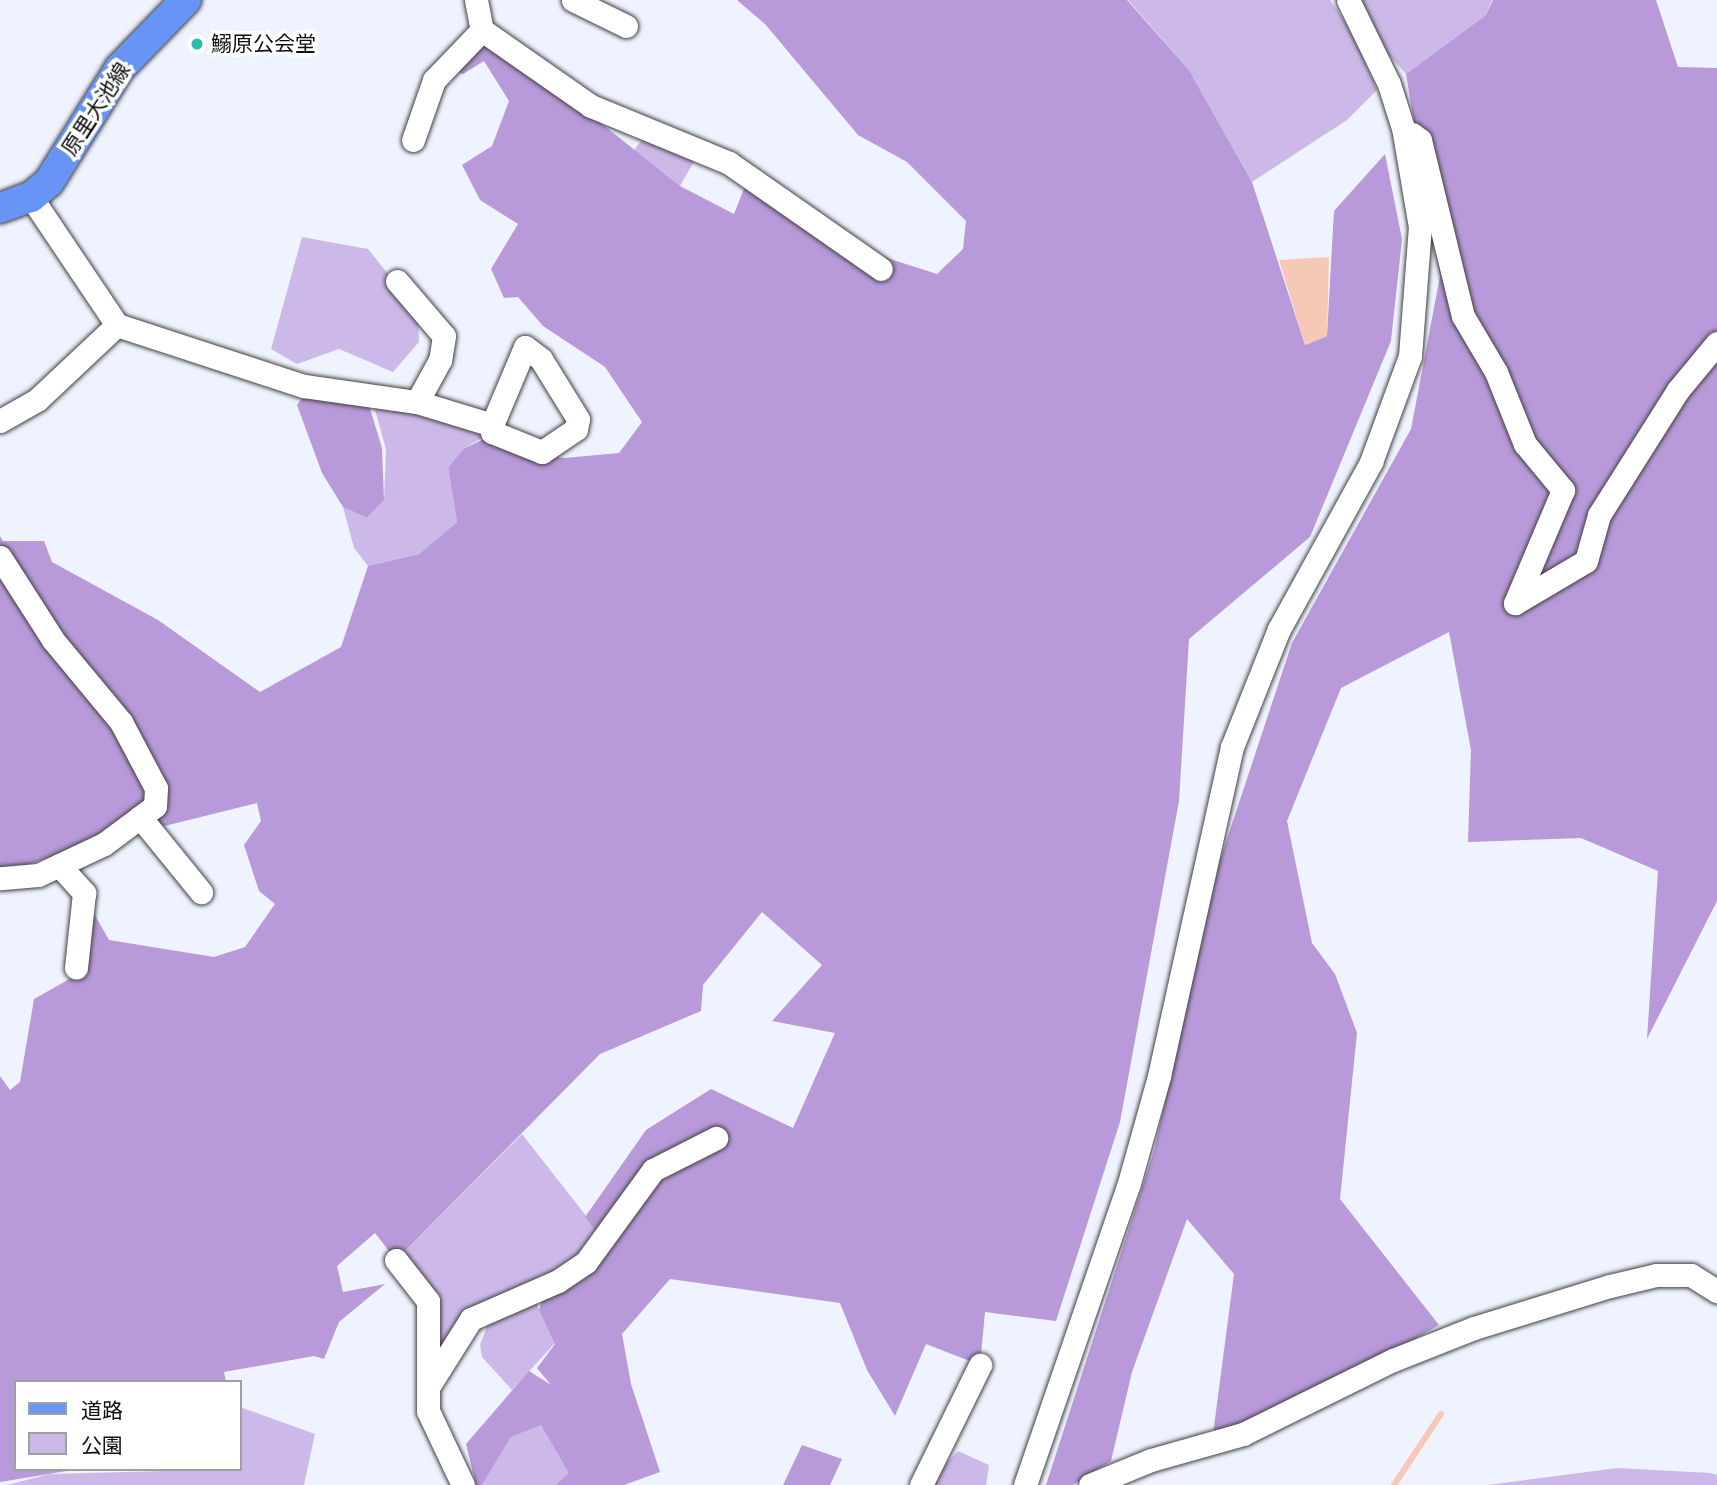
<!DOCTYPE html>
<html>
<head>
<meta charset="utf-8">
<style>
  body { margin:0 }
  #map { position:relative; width:1717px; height:1485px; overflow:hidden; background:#eff3ff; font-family:"Zilla Slab","Noto Sans JP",serif }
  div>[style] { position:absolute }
  .green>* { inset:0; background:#cdb9e9 }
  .forest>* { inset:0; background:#b899d9 }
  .water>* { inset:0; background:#f5c9b5 }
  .stream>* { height:6px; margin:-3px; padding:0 3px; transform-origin:3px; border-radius:3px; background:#f5c9b5 }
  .roads { filter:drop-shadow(0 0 2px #414141) drop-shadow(0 0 2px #414141) }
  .minor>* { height:23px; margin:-11.5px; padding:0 11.5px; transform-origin:11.5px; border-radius:11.5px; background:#fff }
  .major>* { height:30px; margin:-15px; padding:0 15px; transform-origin:15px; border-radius:15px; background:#6894f6 }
  .dots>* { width:19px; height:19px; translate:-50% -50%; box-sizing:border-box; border:4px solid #fff; border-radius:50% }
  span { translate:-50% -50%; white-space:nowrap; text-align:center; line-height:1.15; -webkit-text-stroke:7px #fff; paint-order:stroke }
  .poi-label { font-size:21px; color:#0e0e0e }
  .left { translate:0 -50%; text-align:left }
  .street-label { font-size:21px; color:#0e0e0e }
  .legend { position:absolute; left:14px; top:1380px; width:228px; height:91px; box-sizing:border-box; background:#fff; border:2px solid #9f9f9f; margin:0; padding:9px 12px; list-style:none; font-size:21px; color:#0e0e0e }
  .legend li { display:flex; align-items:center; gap:14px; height:35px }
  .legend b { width:35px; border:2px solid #9f9f9f }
</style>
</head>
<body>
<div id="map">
  <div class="green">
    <i style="clip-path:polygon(1128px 0,1330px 0,1352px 32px,1377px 90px,1347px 120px,1252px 182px,1189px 70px)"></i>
    <i style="clip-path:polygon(1361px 0,1492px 0,1486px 15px,1406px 74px,1388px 54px)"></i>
    <i style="clip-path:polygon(649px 131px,700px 151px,680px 186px,634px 150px)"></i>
    <i style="clip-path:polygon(302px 237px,368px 249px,418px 311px,419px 342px,393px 372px,339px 349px,297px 364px,271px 349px)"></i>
    <i style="clip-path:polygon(373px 403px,492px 432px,463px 449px,448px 468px,457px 522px,419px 554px,368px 566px,354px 548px,343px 507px,367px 518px,384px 500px,386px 449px)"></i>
    <i style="clip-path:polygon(522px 1134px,612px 1249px,528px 1302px,536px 1303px,555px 1343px,512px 1390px,482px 1357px,480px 1345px,493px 1310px,430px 1361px,430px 1310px,396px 1260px)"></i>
    <i style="clip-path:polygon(240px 1407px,315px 1434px,304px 1485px,7px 1485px,50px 1474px,240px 1469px)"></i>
    <i style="clip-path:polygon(542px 1424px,576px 1473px,557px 1485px,482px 1485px,511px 1437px)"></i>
    <i style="clip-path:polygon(958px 1451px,989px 1465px,986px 1485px,925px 1485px)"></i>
    <i style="clip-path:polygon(1617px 1468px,1711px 1473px,1717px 1475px,1717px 1485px,1488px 1485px)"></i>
  </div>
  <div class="forest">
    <i style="clip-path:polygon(737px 0,1127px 0,1189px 70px,1252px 182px,1305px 345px,1327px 336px,1334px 211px,1385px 154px,1402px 239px,1391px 341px,1310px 537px,1189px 639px,1179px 801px,1120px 1122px,1056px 1321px,985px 1312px,980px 1365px,926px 1344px,895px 1416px,867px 1370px,840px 1303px,670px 1279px,622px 1334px,631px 1384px,660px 1472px,624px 1485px,556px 1485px,569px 1473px,541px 1425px,511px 1437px,482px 1485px,476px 1485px,466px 1444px,529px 1371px,551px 1385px,537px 1368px,555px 1344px,539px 1310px,545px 1290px,611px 1249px,585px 1217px,646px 1130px,711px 1089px,793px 1128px,835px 1033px,772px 1021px,822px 965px,762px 912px,703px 985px,701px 1011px,600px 1054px,396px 1260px,375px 1233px,337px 1266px,343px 1292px,385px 1284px,339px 1322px,324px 1359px,314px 1356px,224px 1372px,226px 1382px,16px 1382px,16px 1469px,175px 1469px,73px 1470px,0 1482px,0 1076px,10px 1090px,20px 1082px,34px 999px,73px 977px,92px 910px,109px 940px,214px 957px,245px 947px,275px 904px,259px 891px,244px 845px,261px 821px,257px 803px,80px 847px,0 874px,0 536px,3px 541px,44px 541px,52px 562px,158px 620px,260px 692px,341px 647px,368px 566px,419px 554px,457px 522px,448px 468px,463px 449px,507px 428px,535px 453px,564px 458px,619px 453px,642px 422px,605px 367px,543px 326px,518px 297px,504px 298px,491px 269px,518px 224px,480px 200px,462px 165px,492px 146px,509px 101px,484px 61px,463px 74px,451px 70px,478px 39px,573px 101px,680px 186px,734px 214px,749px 176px,840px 243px,937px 274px,963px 249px,966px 221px,907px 162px,858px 135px,765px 24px)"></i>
    <i style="clip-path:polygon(1493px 0,1656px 0,1678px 67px,1717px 68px,1717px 901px,1647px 1039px,1658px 871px,1581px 838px,1468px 842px,1471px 750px,1449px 632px,1341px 688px,1287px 821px,1312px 943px,1335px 974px,1357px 1033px,1340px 1199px,1439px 1325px,1290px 1411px,1213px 1434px,1234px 1274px,1187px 1219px,1132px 1372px,1111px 1461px,1073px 1485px,1046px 1485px,1154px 1151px,1220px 860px,1292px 643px,1411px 429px,1440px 276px,1406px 74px,1486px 15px)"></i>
    <i style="clip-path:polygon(303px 397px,368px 402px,382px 448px,384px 500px,367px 518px,343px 507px,322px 473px,297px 405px)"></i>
    <i style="clip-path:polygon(802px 1445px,842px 1459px,830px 1485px,783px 1485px)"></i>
  </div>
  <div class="water">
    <i style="clip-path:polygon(1329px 257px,1327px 336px,1305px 345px,1279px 260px)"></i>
  </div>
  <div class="stream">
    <i style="left:1394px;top:1485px;width:85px;rotate:-56.5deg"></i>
  </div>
  <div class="roads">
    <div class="minor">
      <i style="left:476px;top:0;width:31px;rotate:79deg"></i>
      <i style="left:482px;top:30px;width:133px;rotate:34.9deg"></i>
      <i style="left:591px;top:106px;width:149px;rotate:22.4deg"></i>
      <i style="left:729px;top:163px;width:185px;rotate:34.9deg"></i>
      <i style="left:573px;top:0;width:59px;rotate:26.1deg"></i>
      <i style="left:1412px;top:134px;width:10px;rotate:37deg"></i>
      <i style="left:1420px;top:140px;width:181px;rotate:76.3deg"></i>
      <i style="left:1463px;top:316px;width:65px;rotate:59.5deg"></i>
      <i style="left:1496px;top:372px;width:78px;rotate:68.1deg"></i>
      <i style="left:1525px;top:444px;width:60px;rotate:50.4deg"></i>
      <i style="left:1563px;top:490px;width:123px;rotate:113deg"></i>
      <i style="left:413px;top:140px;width:64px;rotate:-70.7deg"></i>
      <i style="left:434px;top:80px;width:69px;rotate:-46.2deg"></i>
      <i style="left:31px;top:197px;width:154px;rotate:56.1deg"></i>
      <i style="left:117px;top:325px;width:197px;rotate:18.1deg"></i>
      <i style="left:304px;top:386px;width:114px;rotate:8.1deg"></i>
      <i style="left:417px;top:402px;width:78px;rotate:17deg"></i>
      <i style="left:492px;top:425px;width:7px;rotate:90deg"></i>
      <i style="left:492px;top:432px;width:54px;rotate:21.8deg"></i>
      <i style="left:542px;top:452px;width:41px;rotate:-34.1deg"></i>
      <i style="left:576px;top:429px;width:10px;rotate:-79deg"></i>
      <i style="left:578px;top:419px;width:70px;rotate:-121.7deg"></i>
      <i style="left:541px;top:359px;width:20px;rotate:-143deg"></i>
      <i style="left:525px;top:347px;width:85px;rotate:112.9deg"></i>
      <i style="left:397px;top:281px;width:72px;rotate:49.5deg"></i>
      <i style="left:444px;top:336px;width:24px;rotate:99deg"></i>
      <i style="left:440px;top:360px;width:48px;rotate:118.7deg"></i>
      <i style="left:0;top:421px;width:43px;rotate:-29.6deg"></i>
      <i style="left:37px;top:400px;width:110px;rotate:-43.2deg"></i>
      <i style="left:0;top:557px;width:98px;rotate:57.4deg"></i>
      <i style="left:53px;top:640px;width:107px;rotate:50.3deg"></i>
      <i style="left:121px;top:722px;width:75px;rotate:62.1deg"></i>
      <i style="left:156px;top:788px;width:18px;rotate:93deg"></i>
      <i style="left:155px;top:806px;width:64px;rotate:143.3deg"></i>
      <i style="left:104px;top:844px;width:73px;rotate:154.8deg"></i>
      <i style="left:38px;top:875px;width:38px;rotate:175deg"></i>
      <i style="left:1515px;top:603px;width:82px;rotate:-30.6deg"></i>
      <i style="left:1586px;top:561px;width:48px;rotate:-74.2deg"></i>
      <i style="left:1599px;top:515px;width:148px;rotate:-57.7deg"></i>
      <i style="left:1678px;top:390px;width:61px;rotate:-50.3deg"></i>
      <i style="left:140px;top:817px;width:97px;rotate:50.9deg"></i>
      <i style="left:59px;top:865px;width:38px;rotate:48deg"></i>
      <i style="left:84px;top:893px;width:75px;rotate:96.1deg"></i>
      <i style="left:396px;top:1260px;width:52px;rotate:52deg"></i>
      <i style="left:428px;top:1301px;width:110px;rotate:90deg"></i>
      <i style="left:428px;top:1411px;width:82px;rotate:64.7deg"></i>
      <i style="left:430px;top:1384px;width:77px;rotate:-57.8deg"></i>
      <i style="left:471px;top:1319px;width:95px;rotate:-23.6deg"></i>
      <i style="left:558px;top:1281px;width:34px;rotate:-34deg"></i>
      <i style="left:586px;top:1262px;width:114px;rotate:-53.9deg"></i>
      <i style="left:653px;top:1170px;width:71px;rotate:-26.9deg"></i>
      <i style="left:921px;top:1485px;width:134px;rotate:-63.8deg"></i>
      <i style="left:1025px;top:1485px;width:319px;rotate:-71deg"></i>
      <i style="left:1129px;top:1183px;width:111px;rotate:-74.3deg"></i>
      <i style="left:1159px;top:1076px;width:337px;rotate:-77.5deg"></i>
      <i style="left:1232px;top:747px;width:127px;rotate:-68.3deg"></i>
      <i style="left:1279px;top:629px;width:191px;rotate:-61.1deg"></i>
      <i style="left:1371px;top:462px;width:113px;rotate:-69.8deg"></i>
      <i style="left:1410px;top:356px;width:129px;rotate:-85.6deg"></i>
      <i style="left:1420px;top:227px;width:100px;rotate:-99.7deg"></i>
      <i style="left:1403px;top:128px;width:46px;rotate:-107.7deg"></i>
      <i style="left:1389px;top:84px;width:93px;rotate:-116deg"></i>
      <i style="left:1090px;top:1485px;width:66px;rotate:-22.3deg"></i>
      <i style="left:1151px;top:1460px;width:96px;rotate:-15.8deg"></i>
      <i style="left:1243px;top:1434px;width:167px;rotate:-26.3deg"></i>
      <i style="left:1393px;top:1360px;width:87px;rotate:-21.6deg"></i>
      <i style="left:1474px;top:1328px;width:142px;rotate:-17.2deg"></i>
      <i style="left:1610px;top:1286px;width:47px;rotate:-13.4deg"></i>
      <i style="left:1656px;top:1275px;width:35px"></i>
      <i style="left:1691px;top:1275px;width:31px;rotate:32deg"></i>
    </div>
    <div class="major">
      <i style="left:0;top:208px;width:33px;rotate:-20deg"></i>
      <i style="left:31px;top:197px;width:23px;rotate:-40deg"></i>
      <i style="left:49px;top:182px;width:134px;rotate:-58.1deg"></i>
      <i style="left:120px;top:68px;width:95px;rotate:-45.9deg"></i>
    </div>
  </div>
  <div class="dots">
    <i style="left:197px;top:44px;background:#28bcab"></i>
  </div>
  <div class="poi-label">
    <span class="left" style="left:211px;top:44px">鰯原公会堂</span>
  </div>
  <div class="street-label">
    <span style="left:96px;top:109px;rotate:-57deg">原里大池線</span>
  </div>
  <ul class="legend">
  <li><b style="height:9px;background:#6894f6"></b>道路</li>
  <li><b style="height:19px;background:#cdb9e9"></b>公園</li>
  </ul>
</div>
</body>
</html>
